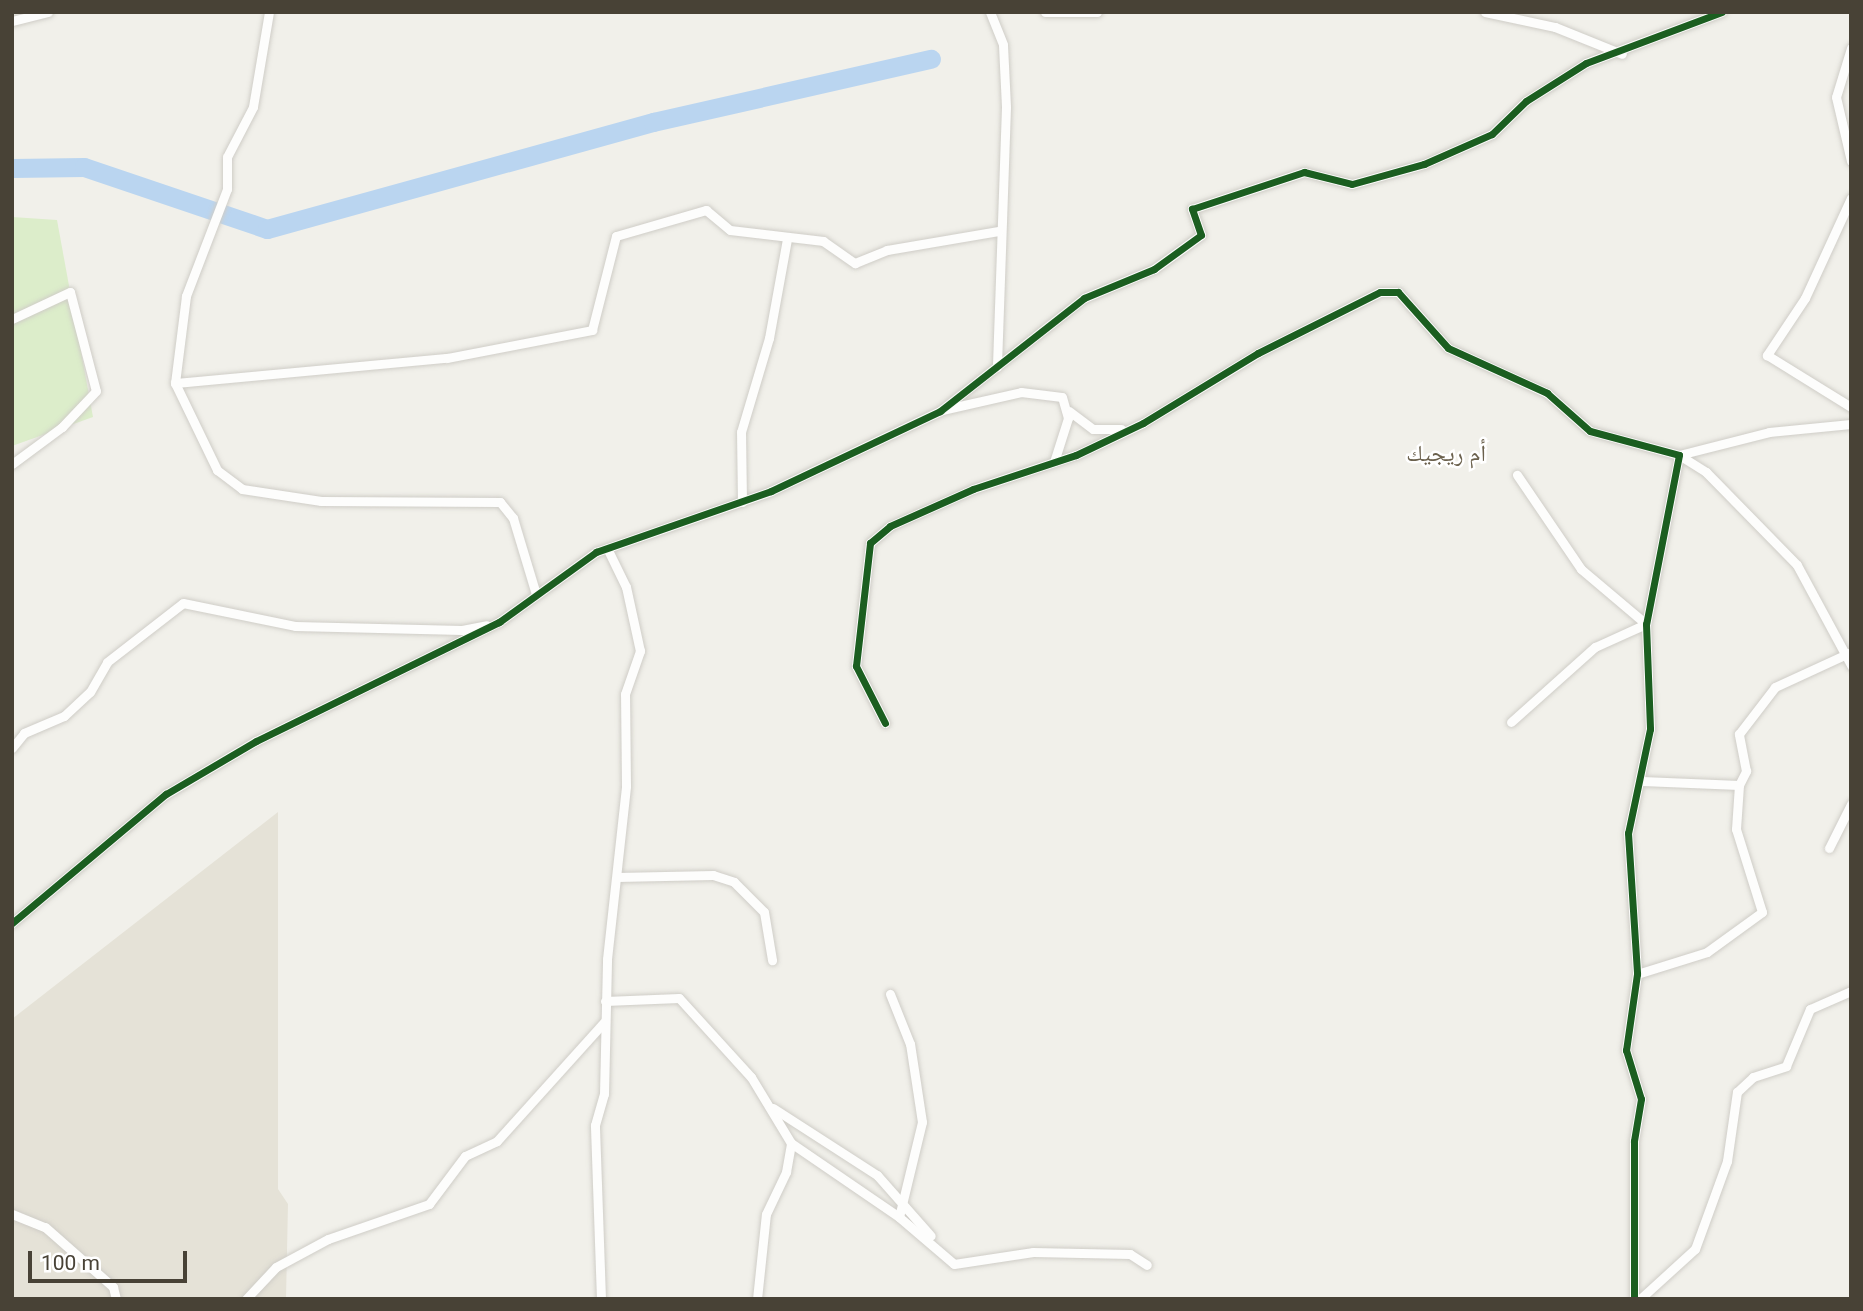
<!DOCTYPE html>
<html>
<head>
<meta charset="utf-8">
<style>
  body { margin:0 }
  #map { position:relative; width:1863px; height:1311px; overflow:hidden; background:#f1f0ea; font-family:Roboto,"Noto Naskh Arabic",sans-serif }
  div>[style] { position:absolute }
  .residential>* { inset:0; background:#e5e2d7 }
  .green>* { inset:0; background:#dcedca }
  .river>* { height:19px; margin:-9.5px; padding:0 9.5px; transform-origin:9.5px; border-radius:9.5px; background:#bad5f0 }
  .roads { filter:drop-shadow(0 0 2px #cfcdc7) drop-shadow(0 0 2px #cfcdc7) }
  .minor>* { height:9px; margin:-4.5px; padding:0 4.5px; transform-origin:4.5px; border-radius:4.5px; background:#fdfdfc }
  .cycleway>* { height:7px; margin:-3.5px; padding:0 3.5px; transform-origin:3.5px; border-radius:3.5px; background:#1b5e20 }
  span { translate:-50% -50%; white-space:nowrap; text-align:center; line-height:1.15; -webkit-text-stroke:5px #fff; paint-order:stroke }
  .neighbourhood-label { font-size:23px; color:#6b614d }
  .frame { position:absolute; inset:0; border:14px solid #484236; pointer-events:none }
  .scale { position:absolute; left:28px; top:1251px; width:159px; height:32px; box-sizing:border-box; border:4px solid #484236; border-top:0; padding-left:9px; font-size:21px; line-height:24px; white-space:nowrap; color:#484236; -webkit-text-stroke:5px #fff; paint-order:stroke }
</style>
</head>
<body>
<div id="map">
  <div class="residential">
    <i style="clip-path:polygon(278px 812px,278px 1189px,288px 1204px,286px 1299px,12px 1299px,12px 1019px)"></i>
  </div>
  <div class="green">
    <i style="clip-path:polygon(12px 217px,57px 220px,93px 417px,12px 446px)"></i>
  </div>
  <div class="river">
    <i style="left:12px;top:168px;width:72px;rotate:-0.8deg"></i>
    <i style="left:84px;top:167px;width:193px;rotate:18.7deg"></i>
    <i style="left:267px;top:229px;width:401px;rotate:-15.5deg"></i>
    <i style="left:653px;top:122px;width:285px;rotate:-12.8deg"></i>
  </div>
  <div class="roads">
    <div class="minor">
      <i style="left:269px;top:12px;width:96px;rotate:99.6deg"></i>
      <i style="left:253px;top:107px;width:56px;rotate:117.5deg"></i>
      <i style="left:227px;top:157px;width:32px;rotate:90deg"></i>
      <i style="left:227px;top:189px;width:115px;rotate:111deg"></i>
      <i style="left:186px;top:296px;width:88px;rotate:97.2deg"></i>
      <i style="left:175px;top:383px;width:97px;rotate:64.2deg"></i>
      <i style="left:217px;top:470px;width:31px;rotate:37deg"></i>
      <i style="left:242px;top:489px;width:80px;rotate:8.6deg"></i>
      <i style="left:321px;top:501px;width:179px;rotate:0.3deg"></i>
      <i style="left:500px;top:502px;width:21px;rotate:51deg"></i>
      <i style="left:513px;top:518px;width:79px;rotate:73.2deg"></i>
      <i style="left:990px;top:12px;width:35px;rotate:68deg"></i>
      <i style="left:1003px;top:45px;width:62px;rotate:87.2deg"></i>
      <i style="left:1006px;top:107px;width:260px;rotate:92deg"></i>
      <i style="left:1045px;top:12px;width:52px"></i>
      <i style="left:1485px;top:12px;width:72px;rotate:12.1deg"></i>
      <i style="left:1555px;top:27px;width:72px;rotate:21.9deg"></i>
      <i style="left:12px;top:21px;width:37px;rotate:-14deg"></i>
      <i style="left:1851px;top:48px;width:51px;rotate:107deg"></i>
      <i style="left:1836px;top:97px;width:66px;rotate:76.8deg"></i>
      <i style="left:1851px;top:198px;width:110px;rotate:114.7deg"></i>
      <i style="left:1805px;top:298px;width:69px;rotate:123.7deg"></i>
      <i style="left:1767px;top:355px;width:99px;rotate:31.8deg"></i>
      <i style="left:12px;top:319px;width:64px;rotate:-25deg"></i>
      <i style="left:70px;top:292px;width:102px;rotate:75.3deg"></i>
      <i style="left:96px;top:391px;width:50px;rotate:133.4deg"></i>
      <i style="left:62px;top:427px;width:62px;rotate:143.5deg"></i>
      <i style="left:175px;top:383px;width:273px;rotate:-5.3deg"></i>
      <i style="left:447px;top:358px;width:148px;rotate:-10.9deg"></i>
      <i style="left:592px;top:330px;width:97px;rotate:-75.7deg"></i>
      <i style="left:616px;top:236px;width:94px;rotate:-16.1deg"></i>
      <i style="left:706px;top:210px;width:31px;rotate:40deg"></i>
      <i style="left:730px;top:230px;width:94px;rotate:6.7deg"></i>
      <i style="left:823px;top:241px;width:39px;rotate:35deg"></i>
      <i style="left:855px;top:263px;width:35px;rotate:-22deg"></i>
      <i style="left:887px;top:250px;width:113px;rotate:-9.7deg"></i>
      <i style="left:942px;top:410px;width:81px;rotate:-12.8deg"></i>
      <i style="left:1021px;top:392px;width:41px;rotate:7deg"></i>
      <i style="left:1062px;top:397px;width:22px;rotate:74deg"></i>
      <i style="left:1068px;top:418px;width:46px;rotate:107.7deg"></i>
      <i style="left:1069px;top:411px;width:30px;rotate:37deg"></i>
      <i style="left:1093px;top:429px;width:28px"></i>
      <i style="left:1679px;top:455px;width:32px;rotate:32deg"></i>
      <i style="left:1706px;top:472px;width:130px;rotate:45.6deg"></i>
      <i style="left:1797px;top:565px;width:114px;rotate:61.6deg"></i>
      <i style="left:1679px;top:455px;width:93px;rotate:-14.3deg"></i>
      <i style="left:1769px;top:432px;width:82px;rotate:-5.6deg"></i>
      <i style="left:742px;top:502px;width:70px;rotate:-90.8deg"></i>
      <i style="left:741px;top:432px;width:98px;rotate:-73.4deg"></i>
      <i style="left:769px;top:338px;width:101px;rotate:-79.7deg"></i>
      <i style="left:1511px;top:722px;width:113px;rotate:-41.8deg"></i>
      <i style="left:1595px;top:647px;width:56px;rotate:-24.3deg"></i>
      <i style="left:1646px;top:624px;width:85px;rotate:-139.8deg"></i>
      <i style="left:1581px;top:569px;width:114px;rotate:-124.2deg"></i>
      <i style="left:885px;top:723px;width:64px;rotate:-117deg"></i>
      <i style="left:856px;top:666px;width:124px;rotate:-83.5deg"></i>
      <i style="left:870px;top:543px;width:26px;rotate:-40deg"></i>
      <i style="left:890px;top:526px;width:91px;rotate:-24deg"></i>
      <i style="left:973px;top:489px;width:108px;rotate:-18.3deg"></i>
      <i style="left:1076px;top:455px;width:74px;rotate:-25.5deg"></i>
      <i style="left:1143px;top:423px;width:135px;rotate:-31.3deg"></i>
      <i style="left:1258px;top:353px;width:136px;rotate:-26.6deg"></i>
      <i style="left:1380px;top:292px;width:18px"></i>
      <i style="left:1398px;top:292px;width:75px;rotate:48.2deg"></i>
      <i style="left:1448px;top:348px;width:109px;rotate:24.4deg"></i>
      <i style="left:1547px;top:393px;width:57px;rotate:41.5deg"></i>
      <i style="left:1590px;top:431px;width:92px;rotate:15.1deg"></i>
      <i style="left:1679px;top:455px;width:172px;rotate:101deg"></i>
      <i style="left:1646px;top:624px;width:105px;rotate:87.8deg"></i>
      <i style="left:1650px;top:729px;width:106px;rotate:101.9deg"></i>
      <i style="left:1628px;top:833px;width:141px;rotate:86.3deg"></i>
      <i style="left:1637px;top:974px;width:77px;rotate:98.2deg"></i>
      <i style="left:1626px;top:1050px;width:51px;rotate:73deg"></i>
      <i style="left:1641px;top:1099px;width:43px;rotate:99.5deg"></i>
      <i style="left:1634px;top:1141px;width:158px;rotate:90deg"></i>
      <i style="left:12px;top:748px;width:19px;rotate:-51deg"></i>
      <i style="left:24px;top:733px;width:43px;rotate:-23deg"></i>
      <i style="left:64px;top:716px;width:35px;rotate:-43deg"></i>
      <i style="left:90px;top:692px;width:34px;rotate:-60deg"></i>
      <i style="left:107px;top:662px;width:96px;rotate:-37.8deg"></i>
      <i style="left:183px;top:603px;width:114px;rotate:11.6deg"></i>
      <i style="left:295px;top:626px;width:167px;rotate:1.4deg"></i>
      <i style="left:462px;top:630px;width:25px;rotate:-11deg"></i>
      <i style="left:1642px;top:781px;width:97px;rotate:2.4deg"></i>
      <i style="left:1739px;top:785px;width:16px;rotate:-63deg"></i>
      <i style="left:1746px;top:771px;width:38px;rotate:-101deg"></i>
      <i style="left:1739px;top:734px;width:59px;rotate:-52.5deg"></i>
      <i style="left:1775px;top:687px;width:84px;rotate:-24.7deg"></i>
      <i style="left:1829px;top:848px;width:49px;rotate:-63.4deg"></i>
      <i style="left:617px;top:877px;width:96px;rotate:-1.2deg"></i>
      <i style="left:713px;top:875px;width:22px;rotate:18deg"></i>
      <i style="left:734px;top:882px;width:42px;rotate:45deg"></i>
      <i style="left:764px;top:912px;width:49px;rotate:80.5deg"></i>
      <i style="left:12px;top:923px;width:201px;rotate:-40deg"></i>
      <i style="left:166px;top:794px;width:104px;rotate:-30.5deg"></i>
      <i style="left:256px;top:741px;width:271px;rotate:-26.1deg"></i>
      <i style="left:499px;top:622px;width:120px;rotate:-35.8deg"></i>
      <i style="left:596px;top:552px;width:185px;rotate:-19.2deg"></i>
      <i style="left:771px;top:491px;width:187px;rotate:-25.3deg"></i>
      <i style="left:940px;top:411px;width:183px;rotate:-38.1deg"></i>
      <i style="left:1084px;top:298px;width:76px;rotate:-22.5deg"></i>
      <i style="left:1154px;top:269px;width:58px;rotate:-35.9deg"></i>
      <i style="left:1201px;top:235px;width:28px;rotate:-109deg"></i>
      <i style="left:1192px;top:209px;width:118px;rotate:-18.3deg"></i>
      <i style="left:1304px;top:172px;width:49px;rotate:14deg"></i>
      <i style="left:1352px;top:184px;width:75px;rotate:-15.5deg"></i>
      <i style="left:1424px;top:164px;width:74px;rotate:-23.8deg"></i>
      <i style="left:1492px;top:134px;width:47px;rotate:-44.1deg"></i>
      <i style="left:1526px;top:101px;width:71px;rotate:-32.3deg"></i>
      <i style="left:1586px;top:63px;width:145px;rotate:-20.6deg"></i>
      <i style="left:1637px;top:974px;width:73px;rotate:-17.4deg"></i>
      <i style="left:1707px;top:952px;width:68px;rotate:-36deg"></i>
      <i style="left:1762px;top:912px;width:87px;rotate:-107.4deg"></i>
      <i style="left:1736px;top:829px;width:44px;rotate:-86.1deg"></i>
      <i style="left:605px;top:1001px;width:74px;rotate:-2.3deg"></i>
      <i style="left:679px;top:998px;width:107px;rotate:47.7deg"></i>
      <i style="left:751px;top:1077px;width:77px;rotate:58.8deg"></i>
      <i style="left:791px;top:1143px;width:131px;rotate:34.4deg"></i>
      <i style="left:899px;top:1217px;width:98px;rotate:-76.4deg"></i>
      <i style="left:922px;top:1122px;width:79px;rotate:-98.7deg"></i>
      <i style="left:910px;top:1044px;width:54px;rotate:-111.8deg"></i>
      <i style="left:773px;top:1108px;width:124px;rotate:32.8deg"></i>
      <i style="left:877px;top:1175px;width:81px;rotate:48.5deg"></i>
      <i style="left:12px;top:1214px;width:35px;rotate:22deg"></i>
      <i style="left:45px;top:1227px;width:91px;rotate:41.4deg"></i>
      <i style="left:113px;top:1287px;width:12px;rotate:76deg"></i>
      <i style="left:899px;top:1217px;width:72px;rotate:40.5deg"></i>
      <i style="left:954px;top:1264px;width:80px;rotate:-8.6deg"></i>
      <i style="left:1033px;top:1252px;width:97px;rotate:1.2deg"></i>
      <i style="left:1130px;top:1254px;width:20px;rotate:33deg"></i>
      <i style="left:246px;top:1299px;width:44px;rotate:-46.8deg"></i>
      <i style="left:276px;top:1267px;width:59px;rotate:-28.3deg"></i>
      <i style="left:328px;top:1239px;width:107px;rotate:-19.1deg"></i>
      <i style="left:429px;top:1204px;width:60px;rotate:-53.1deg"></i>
      <i style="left:465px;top:1156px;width:35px;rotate:-25deg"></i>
      <i style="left:497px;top:1141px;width:161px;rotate:-48deg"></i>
      <i style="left:601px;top:1299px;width:174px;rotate:-92deg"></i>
      <i style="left:595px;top:1125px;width:32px;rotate:-74deg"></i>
      <i style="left:604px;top:1094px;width:135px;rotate:-88.7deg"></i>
      <i style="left:607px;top:959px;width:174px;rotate:-83.7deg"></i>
      <i style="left:626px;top:786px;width:92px;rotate:-90.6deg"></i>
      <i style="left:625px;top:694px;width:46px;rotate:-70.8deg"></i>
      <i style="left:640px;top:651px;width:66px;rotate:-102.3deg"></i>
      <i style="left:626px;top:587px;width:43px;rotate:-116deg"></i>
      <i style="left:757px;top:1299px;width:85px;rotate:-84deg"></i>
      <i style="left:766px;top:1214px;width:47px;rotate:-64.5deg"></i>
      <i style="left:786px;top:1172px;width:29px;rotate:-80deg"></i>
      <i style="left:1640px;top:1299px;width:74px;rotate:-42.3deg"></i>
      <i style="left:1695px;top:1249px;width:94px;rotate:-70deg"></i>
      <i style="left:1727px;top:1161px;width:70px;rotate:-81.8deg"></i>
      <i style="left:1737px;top:1092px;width:22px;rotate:-43deg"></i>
      <i style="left:1753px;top:1077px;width:35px;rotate:-18deg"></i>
      <i style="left:1786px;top:1066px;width:62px;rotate:-67.2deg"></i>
      <i style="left:1810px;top:1009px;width:45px;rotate:-23.7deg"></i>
    </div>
  </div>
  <div class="cycleway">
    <i style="left:885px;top:723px;width:64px;rotate:-117deg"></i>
    <i style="left:856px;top:666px;width:124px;rotate:-83.5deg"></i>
    <i style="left:870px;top:543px;width:26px;rotate:-40deg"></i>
    <i style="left:890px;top:526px;width:91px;rotate:-24deg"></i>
    <i style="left:973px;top:489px;width:108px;rotate:-18.3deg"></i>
    <i style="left:1076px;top:455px;width:74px;rotate:-25.5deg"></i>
    <i style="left:1143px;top:423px;width:135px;rotate:-31.3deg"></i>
    <i style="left:1258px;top:353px;width:136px;rotate:-26.6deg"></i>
    <i style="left:1380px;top:292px;width:18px"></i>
    <i style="left:1398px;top:292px;width:75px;rotate:48.2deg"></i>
    <i style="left:1448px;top:348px;width:109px;rotate:24.4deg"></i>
    <i style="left:1547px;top:393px;width:57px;rotate:41.5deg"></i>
    <i style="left:1590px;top:431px;width:92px;rotate:15.1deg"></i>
    <i style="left:1679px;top:455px;width:172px;rotate:101deg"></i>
    <i style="left:1646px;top:624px;width:105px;rotate:87.8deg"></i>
    <i style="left:1650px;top:729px;width:106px;rotate:101.9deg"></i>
    <i style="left:1628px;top:833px;width:141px;rotate:86.3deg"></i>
    <i style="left:1637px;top:974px;width:77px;rotate:98.2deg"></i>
    <i style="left:1626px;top:1050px;width:51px;rotate:73deg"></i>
    <i style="left:1641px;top:1099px;width:43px;rotate:99.5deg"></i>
    <i style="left:1634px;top:1141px;width:158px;rotate:90deg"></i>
    <i style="left:12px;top:923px;width:201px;rotate:-40deg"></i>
    <i style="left:166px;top:794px;width:104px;rotate:-30.5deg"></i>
    <i style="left:256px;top:741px;width:271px;rotate:-26.1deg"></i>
    <i style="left:499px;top:622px;width:120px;rotate:-35.8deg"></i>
    <i style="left:596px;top:552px;width:185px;rotate:-19.2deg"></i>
    <i style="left:771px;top:491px;width:187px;rotate:-25.3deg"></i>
    <i style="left:940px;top:411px;width:183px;rotate:-38.1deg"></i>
    <i style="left:1084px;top:298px;width:76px;rotate:-22.5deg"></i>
    <i style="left:1154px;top:269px;width:58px;rotate:-35.9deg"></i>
    <i style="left:1201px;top:235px;width:28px;rotate:-109deg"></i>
    <i style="left:1192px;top:209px;width:118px;rotate:-18.3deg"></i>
    <i style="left:1304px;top:172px;width:49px;rotate:14deg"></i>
    <i style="left:1352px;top:184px;width:75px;rotate:-15.5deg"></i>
    <i style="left:1424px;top:164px;width:74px;rotate:-23.8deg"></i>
    <i style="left:1492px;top:134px;width:47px;rotate:-44.1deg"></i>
    <i style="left:1526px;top:101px;width:71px;rotate:-32.3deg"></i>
    <i style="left:1586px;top:63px;width:145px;rotate:-20.6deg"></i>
  </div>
  <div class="neighbourhood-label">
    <span style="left:1446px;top:454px">أم ريجيك</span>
  </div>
  <div class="frame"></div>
  <div class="scale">100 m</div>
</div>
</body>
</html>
